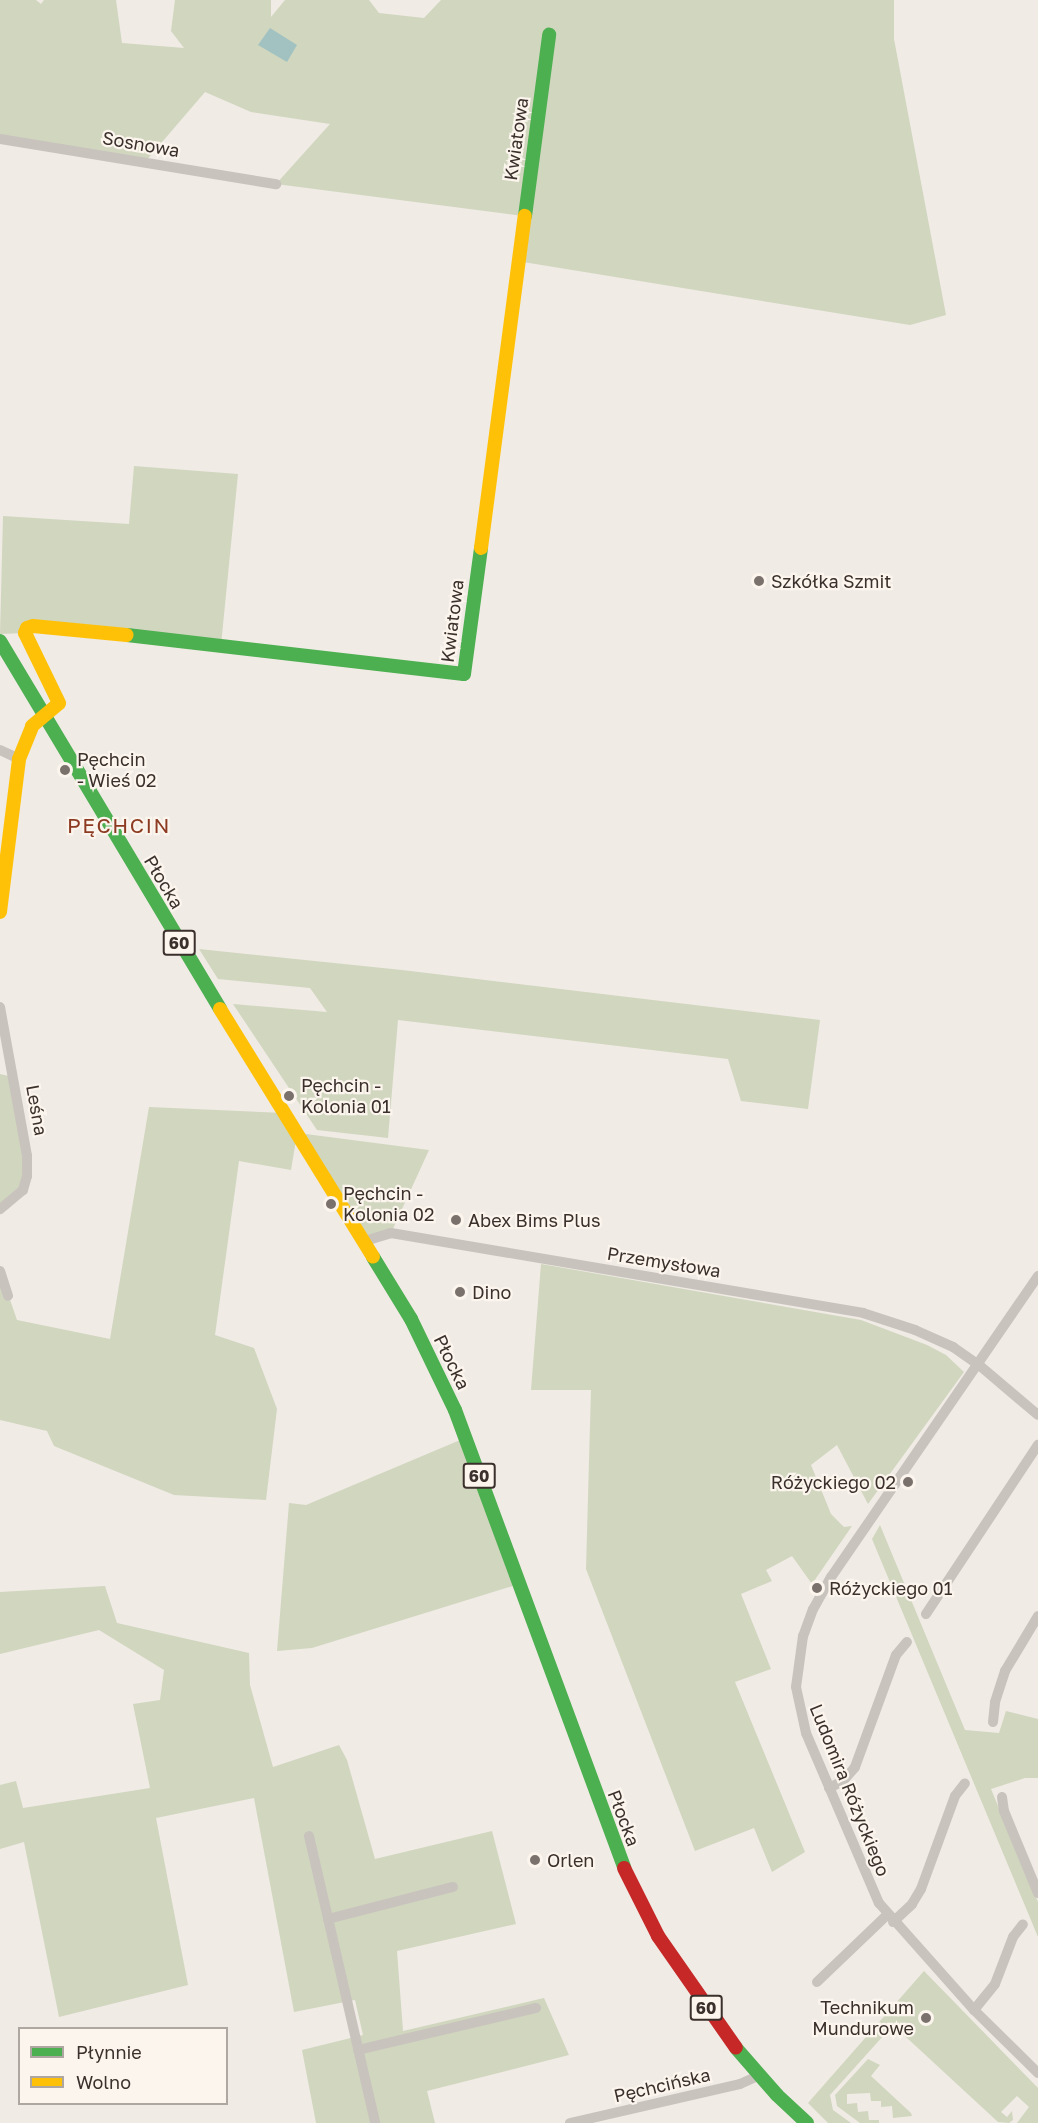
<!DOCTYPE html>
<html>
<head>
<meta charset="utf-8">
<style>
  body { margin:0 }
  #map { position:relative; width:1038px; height:2123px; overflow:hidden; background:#f0ebe5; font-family:"Golos Text",sans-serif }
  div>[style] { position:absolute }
  .green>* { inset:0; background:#d1d6bf }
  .water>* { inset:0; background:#a1c2c1 }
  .street>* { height:10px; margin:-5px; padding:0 5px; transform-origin:5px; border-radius:5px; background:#c9c3be }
  .fast>* { height:14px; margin:-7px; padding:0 7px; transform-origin:7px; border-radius:7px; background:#4caf50 }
  .slow>* { height:14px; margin:-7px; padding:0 7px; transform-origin:7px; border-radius:7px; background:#ffc107 }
  .jam>* { height:14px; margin:-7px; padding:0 7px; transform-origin:7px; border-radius:7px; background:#c62828 }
  .dots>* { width:16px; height:16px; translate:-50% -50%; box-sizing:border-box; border:3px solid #fbf5ee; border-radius:50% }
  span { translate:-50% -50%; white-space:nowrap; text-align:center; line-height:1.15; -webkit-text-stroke:4.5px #fbf5ee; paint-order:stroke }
  .shield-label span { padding:2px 4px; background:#fbf5ee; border:2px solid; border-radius:4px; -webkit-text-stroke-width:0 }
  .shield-label { font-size:16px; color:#3b302b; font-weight:700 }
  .street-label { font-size:18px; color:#3b302b }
  .poi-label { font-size:18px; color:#3b302b }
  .left { translate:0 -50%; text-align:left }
  .right { translate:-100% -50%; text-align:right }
  .quarter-label { font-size:21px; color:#8c3b22; letter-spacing:1.5px }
  .legend { position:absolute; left:18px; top:2027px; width:210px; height:78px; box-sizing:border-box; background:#fbf5ee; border:2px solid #aea6a0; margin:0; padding:8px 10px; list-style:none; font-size:18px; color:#3b302b }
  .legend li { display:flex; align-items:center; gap:12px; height:30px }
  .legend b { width:30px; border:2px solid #aea6a0 }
</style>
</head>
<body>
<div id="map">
  <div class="green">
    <i style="clip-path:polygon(0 0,36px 0,41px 4px,44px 0,116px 0,122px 43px,184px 48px,171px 31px,175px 0,271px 0,271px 17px,285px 0,369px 0,379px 13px,424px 18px,441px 0,894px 0,894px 39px,946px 315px,910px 325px,517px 261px,523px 216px,276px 184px,330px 124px,251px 112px,205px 92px,145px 162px,0 139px)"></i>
    <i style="clip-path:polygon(134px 466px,238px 474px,221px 645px,33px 626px,25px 633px,0 634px,3px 516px,129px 524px)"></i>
    <i style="clip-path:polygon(199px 949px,402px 970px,820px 1020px,808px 1109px,741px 1101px,728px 1059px,398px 1020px,388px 1138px,317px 1130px,233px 1004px,327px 1012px,310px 988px,218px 979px)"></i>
    <i style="clip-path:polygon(0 1074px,13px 1077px,27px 1156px,23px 1190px,0 1209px)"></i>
    <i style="clip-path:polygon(149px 1107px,285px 1113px,298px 1133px,429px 1150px,391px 1233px,365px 1241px,297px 1134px,291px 1170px,239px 1161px,215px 1335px,254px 1348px,277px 1409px,266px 1500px,174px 1495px,54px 1446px,47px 1431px,0 1420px,0 1271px,17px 1320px,110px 1339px)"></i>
    <i style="clip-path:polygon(541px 1264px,861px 1320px,927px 1345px,946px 1355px,964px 1372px,868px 1504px,837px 1445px,811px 1465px,831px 1514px,844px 1527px,852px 1526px,812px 1584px,792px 1556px,766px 1570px,772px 1581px,741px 1594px,771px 1669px,735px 1682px,805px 1852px,772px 1872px,754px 1828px,695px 1851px,586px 1569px,591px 1390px,531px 1390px)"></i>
    <i style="clip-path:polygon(465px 1438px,519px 1584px,312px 1648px,277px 1651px,289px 1503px,306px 1505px)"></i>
    <i style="clip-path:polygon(880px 1525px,965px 1730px,999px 1733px,1006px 1711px,1038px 1719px,1038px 1778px,1025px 1778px,991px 1789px,1038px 1902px,1038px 1937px,872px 1539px)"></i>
    <i style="clip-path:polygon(105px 1586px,117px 1623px,249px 1653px,250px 1685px,273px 1767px,339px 1745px,347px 1760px,375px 1859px,492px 1831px,516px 1924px,397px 1951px,403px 2031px,544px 1998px,569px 2055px,427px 2091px,435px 2123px,316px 2123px,302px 2050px,363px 2035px,355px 2000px,294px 2012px,254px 1798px,156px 1818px,188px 1985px,59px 2017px,24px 1842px,0 1849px,0 1785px,16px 1781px,23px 1808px,150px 1788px,133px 1704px,160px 1700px,164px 1670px,99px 1630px,0 1654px,0 1592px)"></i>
    <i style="clip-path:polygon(924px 1971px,1038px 2088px,1038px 2123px,1017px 2123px,1029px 2107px,1017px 2096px,1001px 2112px,1007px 2117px,1012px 2111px,1013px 2120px,1009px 2123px,998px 2122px,893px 2025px,830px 2095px,833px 2110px,851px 2123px,828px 2123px,808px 2103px)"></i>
    <i style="clip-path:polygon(868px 2059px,880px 2065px,871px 2076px,911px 2113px,912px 2116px,893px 2118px,892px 2106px,881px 2107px,881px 2101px,871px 2101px,870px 2093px,847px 2094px,847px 2104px,857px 2103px,858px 2112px,868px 2111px,869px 2120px,879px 2120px,879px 2123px,860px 2123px,837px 2106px,835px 2095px)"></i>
  </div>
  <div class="water">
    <i style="clip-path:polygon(270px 28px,297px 45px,287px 62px,258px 45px)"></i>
  </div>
  <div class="street">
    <i style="left:0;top:139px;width:280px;rotate:9.3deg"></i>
    <i style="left:0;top:750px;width:21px;rotate:25deg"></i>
    <i style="left:0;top:1007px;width:151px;rotate:79.7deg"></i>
    <i style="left:27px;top:1156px;width:20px;rotate:90deg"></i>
    <i style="left:27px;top:1176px;width:15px;rotate:106deg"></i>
    <i style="left:23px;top:1190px;width:30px;rotate:140deg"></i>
    <i style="left:365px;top:1241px;width:27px;rotate:-17deg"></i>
    <i style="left:391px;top:1233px;width:479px;rotate:9.6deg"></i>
    <i style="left:863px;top:1313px;width:55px;rotate:18.1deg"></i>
    <i style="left:915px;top:1330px;width:42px;rotate:24.1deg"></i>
    <i style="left:953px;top:1347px;width:32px;rotate:35deg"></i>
    <i style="left:979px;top:1365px;width:77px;rotate:40.3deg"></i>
    <i style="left:0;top:1271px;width:26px;rotate:72deg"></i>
    <i style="left:1038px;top:1276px;width:365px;rotate:124.5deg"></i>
    <i style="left:831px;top:1577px;width:37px;rotate:119deg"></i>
    <i style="left:813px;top:1609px;width:29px;rotate:110deg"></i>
    <i style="left:803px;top:1636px;width:51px;rotate:97.8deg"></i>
    <i style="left:796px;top:1687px;width:47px;rotate:77.7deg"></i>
    <i style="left:806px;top:1733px;width:185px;rotate:66.8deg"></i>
    <i style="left:879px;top:1903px;width:143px;rotate:48.4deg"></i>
    <i style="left:974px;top:2010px;width:90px;rotate:44.5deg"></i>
    <i style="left:926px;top:1614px;width:203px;rotate:-56.5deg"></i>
    <i style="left:993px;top:1722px;width:20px;rotate:-84deg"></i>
    <i style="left:995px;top:1702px;width:33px;rotate:-72deg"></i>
    <i style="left:1005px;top:1671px;width:64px;rotate:-59deg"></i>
    <i style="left:829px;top:1788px;width:16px;rotate:-27deg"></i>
    <i style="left:843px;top:1781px;width:18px;rotate:-49deg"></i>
    <i style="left:855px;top:1767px;width:119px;rotate:-69.9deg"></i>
    <i style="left:896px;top:1655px;width:17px;rotate:-50deg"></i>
    <i style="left:1002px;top:1797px;width:14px;rotate:82deg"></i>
    <i style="left:1004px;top:1811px;width:89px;rotate:67.5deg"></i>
    <i style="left:309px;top:1836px;width:294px;rotate:77deg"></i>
    <i style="left:328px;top:1919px;width:129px;rotate:-14.4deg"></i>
    <i style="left:893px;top:1922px;width:26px;rotate:-43deg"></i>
    <i style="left:912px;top:1904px;width:17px;rotate:-59deg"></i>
    <i style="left:921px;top:1889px;width:99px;rotate:-69.9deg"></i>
    <i style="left:955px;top:1796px;width:16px;rotate:-52deg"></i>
    <i style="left:817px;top:1982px;width:97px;rotate:-43.7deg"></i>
    <i style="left:974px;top:2010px;width:33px;rotate:-51deg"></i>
    <i style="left:995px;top:1984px;width:50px;rotate:-69deg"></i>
    <i style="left:1013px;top:1937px;width:16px;rotate:-52deg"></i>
    <i style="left:358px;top:2050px;width:183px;rotate:-13.3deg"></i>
    <i style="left:570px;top:2123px;width:174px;rotate:-12.9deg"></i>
    <i style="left:740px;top:2084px;width:22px;rotate:-24deg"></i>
  </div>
  <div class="fast">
    <i style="left:525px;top:216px;width:183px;rotate:-82.4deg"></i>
    <i style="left:127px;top:635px;width:339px;rotate:6.6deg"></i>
    <i style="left:464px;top:674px;width:127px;rotate:-82.3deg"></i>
    <i style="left:0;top:641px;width:429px;rotate:59.1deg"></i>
    <i style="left:373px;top:1257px;width:73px;rotate:58.5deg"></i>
    <i style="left:411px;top:1319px;width:101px;rotate:64.2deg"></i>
    <i style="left:455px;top:1410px;width:488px;rotate:69.7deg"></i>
    <i style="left:736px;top:2048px;width:62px;rotate:48.9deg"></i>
    <i style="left:777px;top:2095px;width:41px;rotate:43deg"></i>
  </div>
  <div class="slow">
    <i style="left:481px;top:548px;width:335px;rotate:-82.5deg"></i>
    <i style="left:0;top:912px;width:154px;rotate:-82.9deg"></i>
    <i style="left:19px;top:759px;width:35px;rotate:-68deg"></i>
    <i style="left:32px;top:726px;width:35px;rotate:-40deg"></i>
    <i style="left:59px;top:703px;width:78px;rotate:-115.9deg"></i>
    <i style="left:25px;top:633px;width:5px;rotate:-68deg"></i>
    <i style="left:27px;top:628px;width:6px;rotate:-18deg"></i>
    <i style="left:33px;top:626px;width:94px;rotate:5.5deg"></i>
    <i style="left:220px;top:1009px;width:291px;rotate:58.3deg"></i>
  </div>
  <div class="jam">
    <i style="left:624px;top:1868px;width:76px;rotate:63.4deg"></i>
    <i style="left:658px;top:1936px;width:136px;rotate:55.1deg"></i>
  </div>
  <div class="dots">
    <i style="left:759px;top:581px;background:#7a716c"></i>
    <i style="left:65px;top:770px;background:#7a716c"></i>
    <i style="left:289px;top:1096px;background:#7a716c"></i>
    <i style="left:331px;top:1204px;background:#7a716c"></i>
    <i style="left:456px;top:1220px;background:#7a716c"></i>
    <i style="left:460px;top:1292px;background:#7a716c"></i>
    <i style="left:908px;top:1482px;background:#7a716c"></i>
    <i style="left:817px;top:1588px;background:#7a716c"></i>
    <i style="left:535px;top:1860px;background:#7a716c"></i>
    <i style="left:926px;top:2018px;background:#7a716c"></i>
  </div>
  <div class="shield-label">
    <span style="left:179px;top:943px">60</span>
    <span style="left:479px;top:1476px">60</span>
    <span style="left:706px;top:2008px">60</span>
  </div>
  <div class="street-label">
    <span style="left:516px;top:139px;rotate:-82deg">Kwiatowa</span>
    <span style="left:141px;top:144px;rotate:10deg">Sosnowa</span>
    <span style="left:452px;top:621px;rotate:-83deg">Kwiatowa</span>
    <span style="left:164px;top:882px;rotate:59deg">Płocka</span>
    <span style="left:37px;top:1110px;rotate:80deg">Leśna</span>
    <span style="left:664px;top:1262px;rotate:9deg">Przemysłowa</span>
    <span style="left:452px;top:1362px;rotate:64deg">Płocka</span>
    <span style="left:850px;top:1790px;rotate:68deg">Ludomira Różyckiego</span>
    <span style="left:624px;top:1818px;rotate:69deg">Płocka</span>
    <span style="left:662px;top:2085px;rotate:-13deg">Pęchcińska</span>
  </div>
  <div class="poi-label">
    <span class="left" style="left:771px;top:581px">Szkółka Szmit</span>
    <span class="left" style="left:77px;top:770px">Pęchcin<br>- Wieś 02</span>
    <span class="left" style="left:301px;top:1096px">Pęchcin -<br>Kolonia 01</span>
    <span class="left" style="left:343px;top:1204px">Pęchcin -<br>Kolonia 02</span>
    <span class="left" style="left:468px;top:1220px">Abex Bims Plus</span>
    <span class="left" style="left:472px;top:1292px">Dino</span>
    <span class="right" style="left:896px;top:1482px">Różyckiego 02</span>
    <span class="left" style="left:829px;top:1588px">Różyckiego 01</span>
    <span class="left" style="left:547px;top:1860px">Orlen</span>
    <span class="right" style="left:914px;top:2018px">Technikum<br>Mundurowe</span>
  </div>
  <div class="quarter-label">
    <span style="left:119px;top:825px">PĘCHCIN</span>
  </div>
  <ul class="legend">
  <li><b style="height:8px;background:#4caf50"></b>Płynnie</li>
  <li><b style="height:8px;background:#ffc107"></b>Wolno</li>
  </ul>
</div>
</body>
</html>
